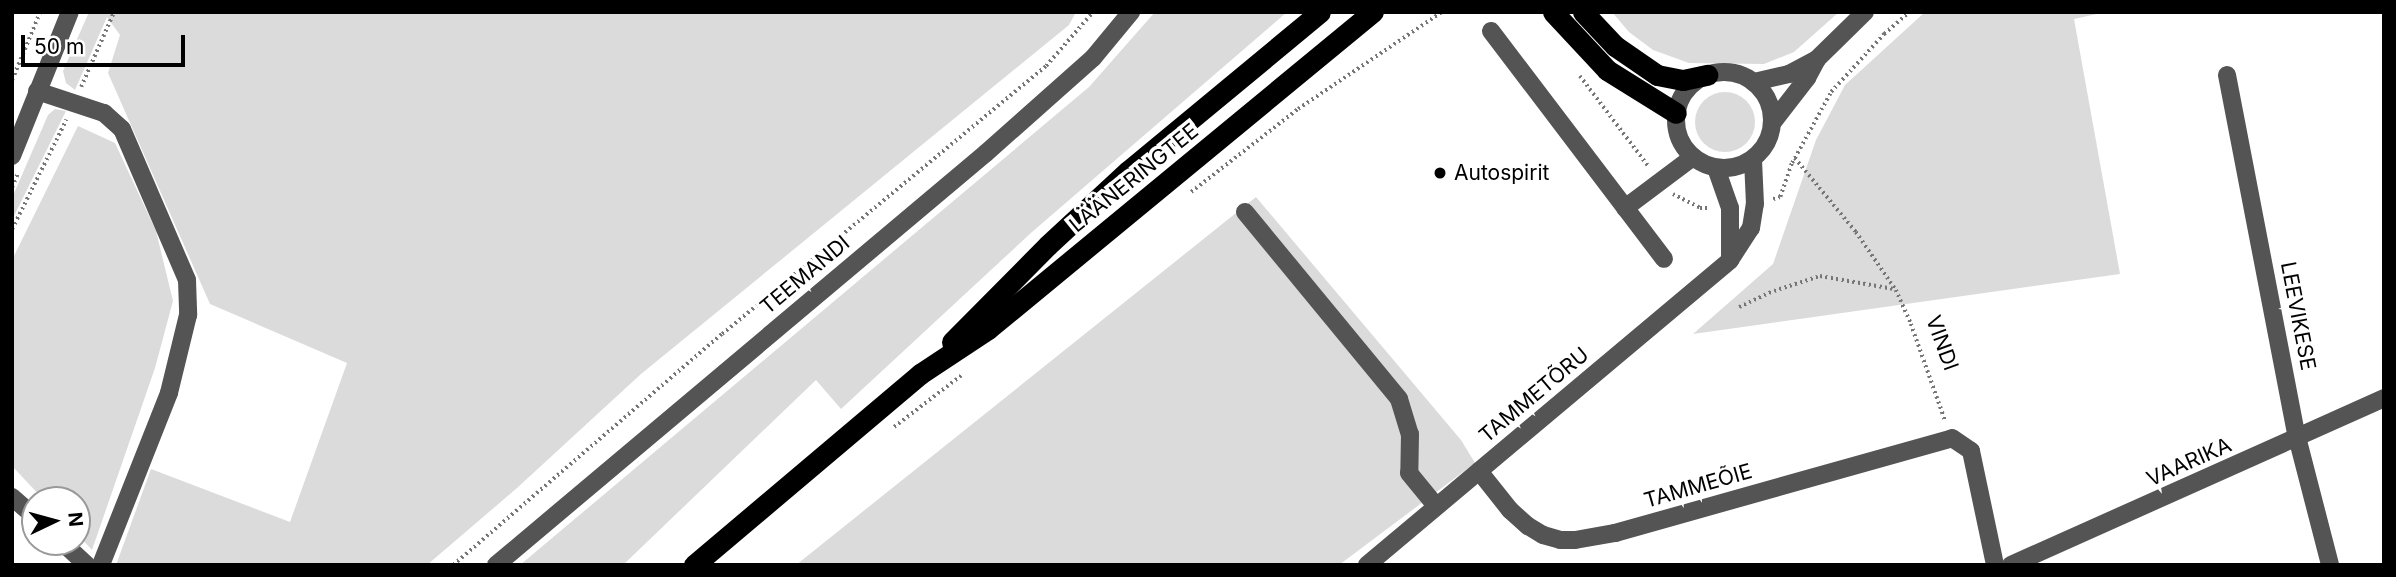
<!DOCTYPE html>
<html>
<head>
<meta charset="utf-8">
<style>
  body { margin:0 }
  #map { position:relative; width:2396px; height:577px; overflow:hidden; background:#fff; font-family:Inter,sans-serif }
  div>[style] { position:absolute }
  .green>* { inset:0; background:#dbdbdb }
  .round { border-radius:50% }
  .path>* { height:3.5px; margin-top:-1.75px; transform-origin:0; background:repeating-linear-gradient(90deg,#767676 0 2px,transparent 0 5.5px) }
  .minor>* { height:18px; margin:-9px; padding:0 9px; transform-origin:9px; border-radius:9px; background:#545454 }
  .minor>.ring { margin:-9px; padding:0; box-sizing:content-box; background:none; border:18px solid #545454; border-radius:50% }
  .highway>* { height:21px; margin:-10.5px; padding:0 10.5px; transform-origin:10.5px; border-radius:10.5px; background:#000 }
  .dots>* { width:19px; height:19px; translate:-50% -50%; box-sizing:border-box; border:4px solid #fff; border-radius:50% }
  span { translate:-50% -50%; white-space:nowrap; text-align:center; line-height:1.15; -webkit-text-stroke:7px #fff; paint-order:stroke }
  .poi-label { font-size:21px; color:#000 }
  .left { translate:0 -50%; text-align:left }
  .street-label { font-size:21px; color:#000 }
  .frame { position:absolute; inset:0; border:14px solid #000; pointer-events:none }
  .north { position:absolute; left:21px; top:486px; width:70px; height:70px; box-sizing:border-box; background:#fff; border:2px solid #999; border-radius:50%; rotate:85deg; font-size:19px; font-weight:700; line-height:28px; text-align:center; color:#000 }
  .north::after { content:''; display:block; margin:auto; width:24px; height:32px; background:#000; clip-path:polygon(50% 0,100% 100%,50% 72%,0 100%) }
  .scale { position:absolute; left:21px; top:35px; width:164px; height:32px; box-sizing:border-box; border:4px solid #000; border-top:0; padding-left:9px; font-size:21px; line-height:24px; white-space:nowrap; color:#000; -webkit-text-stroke:5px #fff; paint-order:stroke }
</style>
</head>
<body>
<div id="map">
  <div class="green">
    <i style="clip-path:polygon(89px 12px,1076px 12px,1069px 25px,641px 374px,517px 488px,427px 565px,116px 565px,151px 469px,290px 522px,347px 363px,210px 304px,108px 73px,120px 35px,107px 17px,75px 90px,66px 83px,63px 71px)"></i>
    <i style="clip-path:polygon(1155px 12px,1287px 12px,1032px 232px,841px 409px,816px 380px,623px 565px,520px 565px,1089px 87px)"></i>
    <i style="clip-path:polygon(1612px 12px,1839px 12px,1794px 52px,1764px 64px,1689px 63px,1653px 50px,1629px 32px)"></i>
    <i style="clip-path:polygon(1925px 12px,2106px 12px,2074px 19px,2120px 274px,1693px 334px,1773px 264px,1816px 140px,1845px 85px)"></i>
    <i class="round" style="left:1695px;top:92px;width:60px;height:60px"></i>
    <i style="clip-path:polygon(55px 109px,66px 111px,12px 220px,12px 198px,48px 115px)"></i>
    <i style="clip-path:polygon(78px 126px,115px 143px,156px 231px,173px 301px,155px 368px,92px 550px,77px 534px,77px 500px,44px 500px,12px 466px,12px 260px)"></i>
    <i style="clip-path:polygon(1256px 197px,1461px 440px,1475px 463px,1339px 565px,796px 565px)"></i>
  </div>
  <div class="path">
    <i style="left:1580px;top:76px;width:114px;rotate:52.8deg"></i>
    <i style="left:12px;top:80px;width:74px;rotate:-67.6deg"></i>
    <i style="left:81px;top:87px;width:82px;rotate:-66.3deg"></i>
    <i style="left:1795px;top:158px;width:96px;rotate:50.5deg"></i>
    <i style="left:1856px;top:232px;width:70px;rotate:55.4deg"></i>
    <i style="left:1896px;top:290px;width:37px;rotate:66deg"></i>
    <i style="left:1911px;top:324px;width:102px;rotate:70.5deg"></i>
    <i style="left:12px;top:187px;width:15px;rotate:-67deg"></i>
    <i style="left:1191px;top:192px;width:135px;rotate:-37.8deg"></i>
    <i style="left:1298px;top:109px;width:174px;rotate:-34deg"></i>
    <i style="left:1673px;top:194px;width:30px;rotate:27deg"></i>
    <i style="left:1700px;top:208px;width:10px"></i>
    <i style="left:1773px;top:199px;width:7px;rotate:-16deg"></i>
    <i style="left:1780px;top:197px;width:36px;rotate:-71deg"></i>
    <i style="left:1792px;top:163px;width:81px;rotate:-61.2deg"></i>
    <i style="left:1831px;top:92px;width:79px;rotate:-47.6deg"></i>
    <i style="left:1884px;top:34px;width:33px;rotate:-41deg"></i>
    <i style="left:12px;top:229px;width:122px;rotate:-63.6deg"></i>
    <i style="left:1739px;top:307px;width:38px;rotate:-25deg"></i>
    <i style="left:1774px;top:291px;width:48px;rotate:-18.1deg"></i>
    <i style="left:1820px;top:276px;width:75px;rotate:10deg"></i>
    <i style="left:894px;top:427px;width:87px;rotate:-37.5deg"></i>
    <i style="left:453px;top:565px;width:355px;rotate:-40.7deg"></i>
    <i style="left:722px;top:334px;width:420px;rotate:-39.6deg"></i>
    <i style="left:1046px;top:66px;width:72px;rotate:-49deg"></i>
  </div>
  <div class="minor">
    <i style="left:1491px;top:31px;width:286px;rotate:52.8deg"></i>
    <i class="ring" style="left:1676px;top:72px;width:78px;height:78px"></i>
    <i style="left:2227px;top:75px;width:369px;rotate:79.1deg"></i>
    <i style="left:2297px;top:437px;width:132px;rotate:75.5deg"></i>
    <i style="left:1754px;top:82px;width:36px;rotate:-13deg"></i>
    <i style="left:1789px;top:74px;width:32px;rotate:-28deg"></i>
    <i style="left:1817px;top:59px;width:67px;rotate:-44.4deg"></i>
    <i style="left:37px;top:91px;width:71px;rotate:18.2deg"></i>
    <i style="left:104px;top:113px;width:24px;rotate:42deg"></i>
    <i style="left:122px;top:129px;width:164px;rotate:66.7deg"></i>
    <i style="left:187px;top:280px;width:35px;rotate:88deg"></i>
    <i style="left:188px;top:315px;width:80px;rotate:103.7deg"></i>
    <i style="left:169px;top:393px;width:185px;rotate:111.6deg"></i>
    <i style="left:1773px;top:122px;width:56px;rotate:-52.3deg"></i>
    <i style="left:1807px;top:78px;width:21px;rotate:-62deg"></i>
    <i style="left:12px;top:156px;width:155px;rotate:-68.1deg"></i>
    <i style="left:1716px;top:168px;width:42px;rotate:70.7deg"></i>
    <i style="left:1730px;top:208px;width:52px;rotate:90deg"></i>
    <i style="left:1625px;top:208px;width:85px;rotate:-36.9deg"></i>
    <i style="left:1245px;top:212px;width:242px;rotate:50.5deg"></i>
    <i style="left:1399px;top:399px;width:37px;rotate:73deg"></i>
    <i style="left:1410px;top:434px;width:39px;rotate:91deg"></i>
    <i style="left:1409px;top:473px;width:43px;rotate:50.7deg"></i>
    <i style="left:1479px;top:471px;width:50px;rotate:51.5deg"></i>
    <i style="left:1510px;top:510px;width:24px;rotate:42deg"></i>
    <i style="left:1528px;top:526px;width:17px;rotate:31deg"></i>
    <i style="left:1543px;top:535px;width:18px;rotate:16deg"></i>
    <i style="left:1560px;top:540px;width:15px"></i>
    <i style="left:1575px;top:540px;width:41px;rotate:-9.9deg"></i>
    <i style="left:1615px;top:533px;width:350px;rotate:-15.7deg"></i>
    <i style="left:1952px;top:438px;width:23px;rotate:34deg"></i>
    <i style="left:1971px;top:451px;width:116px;rotate:78.1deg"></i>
    <i style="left:12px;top:497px;width:30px;rotate:41deg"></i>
    <i style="left:62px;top:542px;width:34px;rotate:43deg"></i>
    <i style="left:496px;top:565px;width:640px;rotate:-40.06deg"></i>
    <i style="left:986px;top:153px;width:143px;rotate:-41.6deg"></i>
    <i style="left:1093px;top:58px;width:60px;rotate:-50.4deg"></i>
    <i style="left:1367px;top:565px;width:474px;rotate:-40deg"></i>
    <i style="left:1730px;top:260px;width:38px;rotate:-57deg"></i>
    <i style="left:1751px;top:228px;width:24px;rotate:-81deg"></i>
    <i style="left:1755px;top:204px;width:44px;rotate:-92.6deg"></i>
    <i style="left:2011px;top:565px;width:409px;rotate:-24.1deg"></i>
  </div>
  <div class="highway">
    <i style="left:1553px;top:12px;width:79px;rotate:47deg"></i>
    <i style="left:1607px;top:70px;width:81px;rotate:31.9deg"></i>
    <i style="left:1583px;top:12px;width:47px;rotate:46.7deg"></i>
    <i style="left:1615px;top:46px;width:51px;rotate:34.6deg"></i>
    <i style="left:1657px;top:75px;width:26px;rotate:11deg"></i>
    <i style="left:1683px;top:80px;width:25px;rotate:-12deg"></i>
    <i style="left:952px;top:342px;width:136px;rotate:-45.3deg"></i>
    <i style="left:1048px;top:245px;width:109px;rotate:-42.8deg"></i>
    <i style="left:1128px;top:171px;width:249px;rotate:-39.6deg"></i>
    <i style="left:694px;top:565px;width:296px;rotate:-40.2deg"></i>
    <i style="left:920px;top:374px;width:82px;rotate:-33.5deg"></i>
    <i style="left:988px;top:329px;width:499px;rotate:-39.5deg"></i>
  </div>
  <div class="dots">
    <i style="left:1440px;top:173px;background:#000"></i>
  </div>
  <div class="poi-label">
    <span class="left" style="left:1454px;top:173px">Autospirit</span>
  </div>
  <div class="street-label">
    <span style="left:1134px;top:178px;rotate:-39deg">LÄÄNERINGTEE</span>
    <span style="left:805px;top:275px;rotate:-40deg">TEEMANDI</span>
    <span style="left:2298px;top:316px;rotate:79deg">LEEVIKESE</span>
    <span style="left:1942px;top:343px;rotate:70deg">VINDI</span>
    <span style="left:1534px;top:395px;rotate:-40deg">TAMMETÕRU</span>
    <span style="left:2189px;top:462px;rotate:-24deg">VAARIKA</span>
    <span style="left:1698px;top:486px;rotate:-16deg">TAMMEÕIE</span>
  </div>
  <div class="frame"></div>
  <div class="north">N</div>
  <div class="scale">50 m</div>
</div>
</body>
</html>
